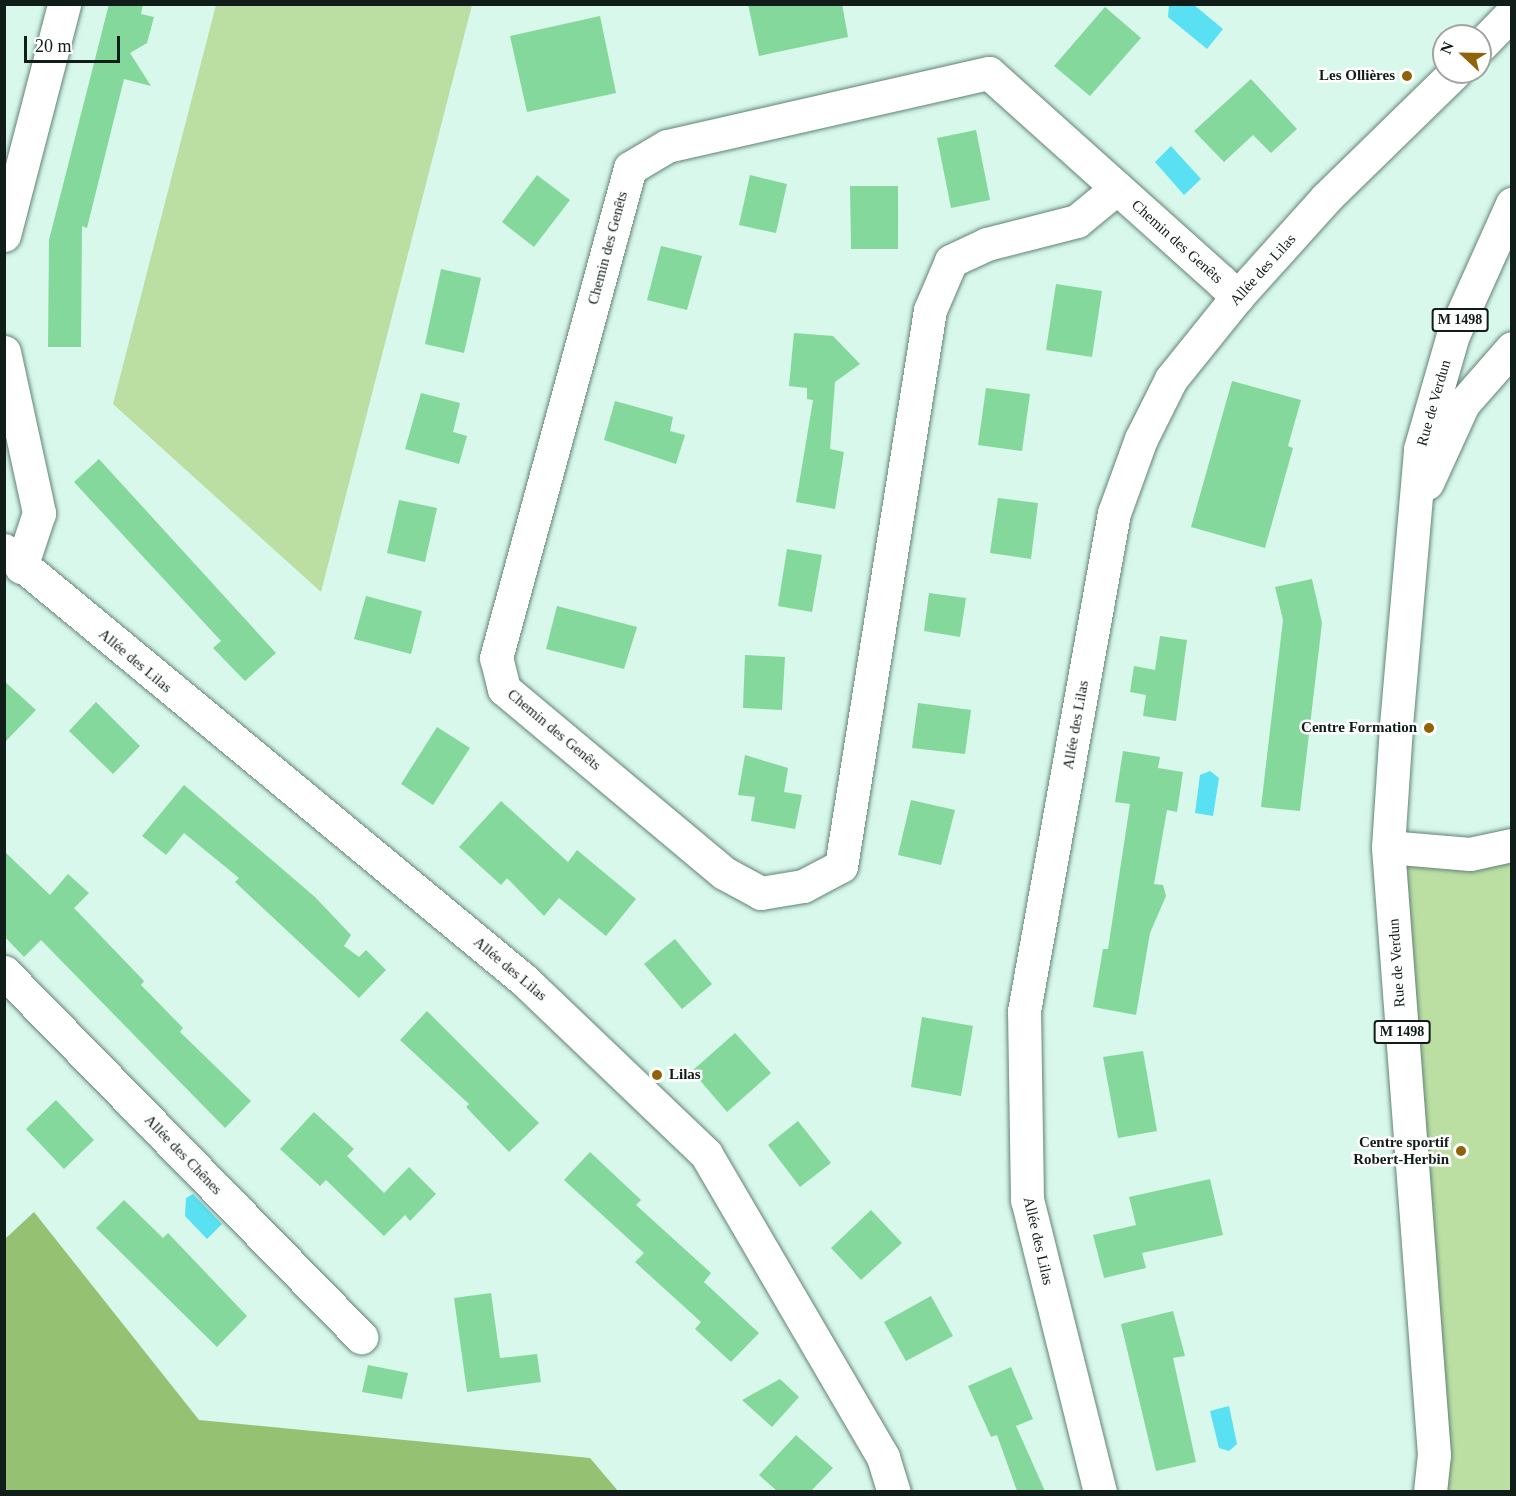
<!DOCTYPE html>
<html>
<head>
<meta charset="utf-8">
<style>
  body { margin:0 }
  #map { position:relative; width:1516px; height:1496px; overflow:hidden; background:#d7f8eb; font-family:"Times New Roman",serif }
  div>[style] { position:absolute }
  .green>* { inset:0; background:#bbdfa3 }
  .forest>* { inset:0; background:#94c272 }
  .water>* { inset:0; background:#59e0f2 }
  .building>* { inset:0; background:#84d89b }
  .roads { filter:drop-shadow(0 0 2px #648377) drop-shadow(0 0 2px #648377) }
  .minor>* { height:33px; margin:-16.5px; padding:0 16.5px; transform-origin:16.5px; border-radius:16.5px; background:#fff }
  .primary>* { height:33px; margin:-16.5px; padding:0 16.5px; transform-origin:16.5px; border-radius:16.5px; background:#fff }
  .dots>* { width:16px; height:16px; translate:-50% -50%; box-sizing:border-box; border:3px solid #fff; border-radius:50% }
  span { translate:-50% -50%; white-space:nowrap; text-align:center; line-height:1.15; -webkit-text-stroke:5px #fff; paint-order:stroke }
  .shield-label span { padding:2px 4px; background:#fff; border:2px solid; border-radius:4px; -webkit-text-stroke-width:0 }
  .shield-label { font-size:14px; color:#111d19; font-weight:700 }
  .poi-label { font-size:15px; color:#111d19; font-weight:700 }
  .right { translate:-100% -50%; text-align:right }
  .left { translate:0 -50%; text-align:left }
  .street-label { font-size:15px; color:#111d19 }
  .frame { position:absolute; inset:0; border:6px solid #111d19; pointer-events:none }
  .north { position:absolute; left:1432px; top:24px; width:60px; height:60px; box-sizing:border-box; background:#fff; border:2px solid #a0a5a3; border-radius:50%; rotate:292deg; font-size:16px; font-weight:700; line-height:24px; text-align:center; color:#111d19 }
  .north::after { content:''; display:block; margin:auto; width:21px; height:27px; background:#8f630a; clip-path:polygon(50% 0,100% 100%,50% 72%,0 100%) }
  .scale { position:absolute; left:24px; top:36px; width:96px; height:27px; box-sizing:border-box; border:3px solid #111d19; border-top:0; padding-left:8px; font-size:18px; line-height:21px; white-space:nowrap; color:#111d19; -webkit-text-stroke:4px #fff; paint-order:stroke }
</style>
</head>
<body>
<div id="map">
  <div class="green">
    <i style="clip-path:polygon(216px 5px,472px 5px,321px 592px,113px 404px)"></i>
    <i style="clip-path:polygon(1511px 840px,1511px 1491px,1430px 1491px,1388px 847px)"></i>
  </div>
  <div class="forest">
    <i style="clip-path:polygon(34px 1212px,199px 1420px,590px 1458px,618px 1491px,5px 1491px,5px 1239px)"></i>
  </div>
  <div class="water">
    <i style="clip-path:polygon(1169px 5px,1194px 5px,1223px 29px,1207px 49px,1168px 17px)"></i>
    <i style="clip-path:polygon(1171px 146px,1201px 179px,1184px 195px,1155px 162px)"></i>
    <i style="clip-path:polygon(1210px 771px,1219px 778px,1213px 816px,1195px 813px,1200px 775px)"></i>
    <i style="clip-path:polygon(193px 1194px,222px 1224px,207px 1239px,185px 1216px,186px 1198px)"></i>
    <i style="clip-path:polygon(1229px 1406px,1237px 1444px,1229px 1451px,1219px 1448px,1210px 1411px)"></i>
  </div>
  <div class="building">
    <i style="clip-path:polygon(109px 4px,143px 4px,141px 14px,154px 17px,147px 43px,130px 53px,151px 86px,124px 79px,87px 228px,82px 226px,81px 347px,48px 347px,49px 240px)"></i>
    <i style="clip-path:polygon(748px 4px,842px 4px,848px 37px,759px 56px)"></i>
    <i style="clip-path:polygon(1105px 7px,1141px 38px,1090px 96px,1054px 66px)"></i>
    <i style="clip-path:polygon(600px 16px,616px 93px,527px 112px,510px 36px)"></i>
    <i style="clip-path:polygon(1251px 79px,1297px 129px,1271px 153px,1253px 135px,1224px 162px,1194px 131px)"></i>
    <i style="clip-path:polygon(976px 130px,990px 200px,951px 208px,937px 138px)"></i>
    <i style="clip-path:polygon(537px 175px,570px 200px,534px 247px,502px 222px)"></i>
    <i style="clip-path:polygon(750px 175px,787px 184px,776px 233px,739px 225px)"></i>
    <i style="clip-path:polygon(850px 186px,898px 186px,898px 249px,851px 249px)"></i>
    <i style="clip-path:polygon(661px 246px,702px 256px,687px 310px,647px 300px)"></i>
    <i style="clip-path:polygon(441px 269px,481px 278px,464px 353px,425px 344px)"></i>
    <i style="clip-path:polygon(1056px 284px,1102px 291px,1092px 357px,1046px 350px)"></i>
    <i style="clip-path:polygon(794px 333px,833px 336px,860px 364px,835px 382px,830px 449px,844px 452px,835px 509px,796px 502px,813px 400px,807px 399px,807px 388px,789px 386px)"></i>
    <i style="clip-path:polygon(1232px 381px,1301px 400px,1288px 446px,1293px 448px,1265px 548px,1191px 527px)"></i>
    <i style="clip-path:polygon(986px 388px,1030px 394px,1022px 451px,978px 445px)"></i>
    <i style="clip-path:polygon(421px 393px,460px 403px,453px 432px,467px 436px,459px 464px,405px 449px)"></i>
    <i style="clip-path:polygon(615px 401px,673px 417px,670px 431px,685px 435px,676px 464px,604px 440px)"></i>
    <i style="clip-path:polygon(99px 459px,276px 653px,245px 681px,213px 648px,221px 641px,74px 482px)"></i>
    <i style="clip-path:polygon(998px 498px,1038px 503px,1031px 559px,990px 553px)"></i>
    <i style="clip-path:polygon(399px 500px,437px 508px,425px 562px,387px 553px)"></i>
    <i style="clip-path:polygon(787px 549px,822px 555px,812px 612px,778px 606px)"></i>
    <i style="clip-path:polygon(1312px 579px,1322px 623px,1300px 811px,1261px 807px,1283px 620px,1275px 587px)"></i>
    <i style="clip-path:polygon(929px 593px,966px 598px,960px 637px,924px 631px)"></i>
    <i style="clip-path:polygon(366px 596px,422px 611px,411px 654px,354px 639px)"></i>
    <i style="clip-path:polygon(557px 606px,637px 627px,624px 669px,546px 649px)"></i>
    <i style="clip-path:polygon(1160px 636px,1187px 640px,1176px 721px,1143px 716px,1146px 695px,1130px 692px,1134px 666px,1155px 670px)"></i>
    <i style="clip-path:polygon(745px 655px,785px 657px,782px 710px,743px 708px)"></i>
    <i style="clip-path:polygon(4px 681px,36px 710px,4px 743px)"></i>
    <i style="clip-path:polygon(96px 702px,140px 746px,113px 774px,69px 731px)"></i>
    <i style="clip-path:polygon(918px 703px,971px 710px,965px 754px,912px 748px)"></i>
    <i style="clip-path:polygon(437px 727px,470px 748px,433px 805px,401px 784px)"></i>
    <i style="clip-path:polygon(1123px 751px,1160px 757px,1158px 768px,1183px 772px,1177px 812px,1167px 810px,1154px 884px,1163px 885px,1166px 896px,1150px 933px,1136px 1015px,1093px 1007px,1103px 949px,1108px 949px,1130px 804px,1115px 802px)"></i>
    <i style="clip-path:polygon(745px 755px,788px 768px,784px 792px,802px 795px,795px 829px,751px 821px,755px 797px,738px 795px)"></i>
    <i style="clip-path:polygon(184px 785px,315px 897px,351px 935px,344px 946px,359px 957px,366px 950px,386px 970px,359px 998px,235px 882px,239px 878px,184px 833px,166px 855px,142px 836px)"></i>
    <i style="clip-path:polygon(911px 800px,955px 810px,941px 865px,898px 855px)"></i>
    <i style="clip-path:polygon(501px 801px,568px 862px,577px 850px,636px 899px,606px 936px,559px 898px,544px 916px,507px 878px,501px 885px,459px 847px)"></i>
    <i style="clip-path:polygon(4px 851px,50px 895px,68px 874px,89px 893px,74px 908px,144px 981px,141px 985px,183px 1028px,180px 1032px,251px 1101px,225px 1128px,41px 940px,24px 957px,4px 936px)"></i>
    <i style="clip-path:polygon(675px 939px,712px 984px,682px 1009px,644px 964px)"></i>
    <i style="clip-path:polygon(427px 1011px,539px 1123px,509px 1152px,466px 1107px,469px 1104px,400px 1040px)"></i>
    <i style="clip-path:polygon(922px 1017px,973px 1026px,961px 1096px,911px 1087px)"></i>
    <i style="clip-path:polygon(735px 1033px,771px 1073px,727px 1112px,692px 1071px)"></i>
    <i style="clip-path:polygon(1143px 1051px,1157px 1131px,1118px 1138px,1103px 1057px)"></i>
    <i style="clip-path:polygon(56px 1100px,94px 1140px,64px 1169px,26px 1129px)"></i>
    <i style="clip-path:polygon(314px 1112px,354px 1149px,347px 1156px,384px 1193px,409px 1167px,436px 1194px,410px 1221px,405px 1215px,384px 1236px,326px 1180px,320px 1186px,280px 1149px)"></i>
    <i style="clip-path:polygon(798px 1121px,831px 1163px,800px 1187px,768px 1145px)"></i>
    <i style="clip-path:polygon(590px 1152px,641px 1200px,636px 1205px,711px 1273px,704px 1282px,759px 1333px,731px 1362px,695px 1329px,701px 1322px,635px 1262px,644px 1253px,564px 1180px)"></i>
    <i style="clip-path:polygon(1210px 1179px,1223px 1235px,1142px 1253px,1146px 1268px,1104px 1278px,1093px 1235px,1136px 1225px,1129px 1197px)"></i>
    <i style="clip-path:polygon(124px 1200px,163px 1238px,168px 1233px,247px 1316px,217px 1347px,96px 1228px)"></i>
    <i style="clip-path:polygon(871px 1210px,902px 1243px,861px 1280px,831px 1248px)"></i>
    <i style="clip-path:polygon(491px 1293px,500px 1358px,537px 1354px,541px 1382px,467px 1392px,454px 1298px)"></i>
    <i style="clip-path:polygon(931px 1296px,953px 1336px,906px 1361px,884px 1322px)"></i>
    <i style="clip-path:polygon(1173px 1311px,1185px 1356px,1173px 1358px,1196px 1462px,1156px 1471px,1121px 1324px)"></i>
    <i style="clip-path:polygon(368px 1365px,408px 1373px,402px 1399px,362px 1392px)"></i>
    <i style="clip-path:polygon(1011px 1367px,1033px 1419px,1016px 1426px,1045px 1491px,1017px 1491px,997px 1435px,991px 1437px,968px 1386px)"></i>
    <i style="clip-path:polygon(780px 1379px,799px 1397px,772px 1427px,742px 1400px)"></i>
    <i style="clip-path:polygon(796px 1435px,833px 1468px,811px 1491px,777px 1491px,759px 1475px)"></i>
  </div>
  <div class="roads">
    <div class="minor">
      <i style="left:1480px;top:46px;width:46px;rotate:-45.9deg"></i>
      <i style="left:1117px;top:188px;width:52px;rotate:140.5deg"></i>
      <i style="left:1077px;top:221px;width:93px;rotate:165.7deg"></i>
      <i style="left:987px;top:244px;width:40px;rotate:155deg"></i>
      <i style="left:951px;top:261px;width:53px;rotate:113.2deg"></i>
      <i style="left:930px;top:310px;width:563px;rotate:99.09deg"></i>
      <i style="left:841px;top:866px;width:43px;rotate:152.2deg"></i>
      <i style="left:803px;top:886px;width:43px;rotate:170.5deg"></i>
      <i style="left:761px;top:893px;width:42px;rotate:-151.6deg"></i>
      <i style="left:724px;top:873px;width:287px;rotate:-140.1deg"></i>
      <i style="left:504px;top:689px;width:32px;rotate:-104deg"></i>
      <i style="left:496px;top:658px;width:508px;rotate:-74.71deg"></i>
      <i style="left:630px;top:168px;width:43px;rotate:-30.7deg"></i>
      <i style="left:667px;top:146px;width:330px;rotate:-12.8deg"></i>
      <i style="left:989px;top:73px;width:312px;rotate:41.9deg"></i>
      <i style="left:1221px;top:281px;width:23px;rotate:45deg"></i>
      <i style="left:4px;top:235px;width:239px;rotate:-75.4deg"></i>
      <i style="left:4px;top:352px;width:165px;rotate:77.7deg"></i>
      <i style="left:39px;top:513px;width:57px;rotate:108.4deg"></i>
      <i style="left:4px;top:550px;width:675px;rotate:39.59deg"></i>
      <i style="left:524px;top:980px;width:252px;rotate:43.7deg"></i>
      <i style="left:706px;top:1154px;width:351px;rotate:59.7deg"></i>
      <i style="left:883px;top:1457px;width:37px;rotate:73deg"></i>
      <i style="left:1388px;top:847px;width:82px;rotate:4.9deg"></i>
      <i style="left:1470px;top:854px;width:43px;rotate:-12.1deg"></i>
      <i style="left:4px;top:972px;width:511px;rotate:45.63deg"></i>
      <i style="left:1100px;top:1492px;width:301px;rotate:-104deg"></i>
      <i style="left:1027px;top:1200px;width:189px;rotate:-90.9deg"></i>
      <i style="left:1024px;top:1011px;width:506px;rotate:-79.76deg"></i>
      <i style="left:1114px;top:513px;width:79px;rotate:-70deg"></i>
      <i style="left:1141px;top:439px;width:67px;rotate:-63.4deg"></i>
      <i style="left:1171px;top:379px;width:105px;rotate:-51.2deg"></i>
      <i style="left:1237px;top:297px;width:133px;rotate:-48deg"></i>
      <i style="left:1326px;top:198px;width:180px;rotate:-44.3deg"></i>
    </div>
    <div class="primary">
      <i style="left:1427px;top:483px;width:87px;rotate:-65.5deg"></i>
      <i style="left:1463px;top:404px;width:74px;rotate:-48.8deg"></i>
      <i style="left:1430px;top:1492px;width:37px;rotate:-84deg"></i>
      <i style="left:1434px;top:1455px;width:610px;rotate:-94.33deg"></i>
      <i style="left:1388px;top:847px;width:122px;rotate:-86.2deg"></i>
      <i style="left:1396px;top:725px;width:277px;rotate:-85deg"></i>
      <i style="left:1420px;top:449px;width:119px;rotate:-73.9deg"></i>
      <i style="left:1453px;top:335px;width:144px;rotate:-65.8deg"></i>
    </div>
  </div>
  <div class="dots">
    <i style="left:1407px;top:76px;background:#8f630a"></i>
    <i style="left:1429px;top:728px;background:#8f630a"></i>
    <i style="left:657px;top:1075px;background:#8f630a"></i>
    <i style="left:1461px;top:1151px;background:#8f630a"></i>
  </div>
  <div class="shield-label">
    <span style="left:1460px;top:320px">M 1498</span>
    <span style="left:1402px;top:1032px">M 1498</span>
  </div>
  <div class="poi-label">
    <span class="right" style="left:1395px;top:76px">Les Ollières</span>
    <span class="right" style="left:1417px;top:728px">Centre Formation</span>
    <span class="left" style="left:669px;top:1075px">Lilas</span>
    <span class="right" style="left:1449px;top:1151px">Centre sportif<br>Robert-Herbin</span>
  </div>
  <div class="street-label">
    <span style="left:1177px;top:242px;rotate:42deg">Chemin des Genêts</span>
    <span style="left:608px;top:248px;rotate:-75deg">Chemin des Genêts</span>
    <span style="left:1263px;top:270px;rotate:-48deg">Allée des Lilas</span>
    <span style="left:1434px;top:403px;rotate:-74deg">Rue de Verdun</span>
    <span style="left:135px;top:661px;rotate:40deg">Allée des Lilas</span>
    <span style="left:1076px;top:725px;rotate:-80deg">Allée des Lilas</span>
    <span style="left:554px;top:730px;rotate:40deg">Chemin des Genêts</span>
    <span style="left:1397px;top:963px;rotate:-94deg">Rue de Verdun</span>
    <span style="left:510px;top:969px;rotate:40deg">Allée des Lilas</span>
    <span style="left:183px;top:1155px;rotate:46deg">Allée des Chênes</span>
    <span style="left:1038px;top:1241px;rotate:77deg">Allée des Lilas</span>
  </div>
  <div class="frame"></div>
  <div class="north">N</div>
  <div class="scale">20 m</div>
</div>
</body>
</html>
